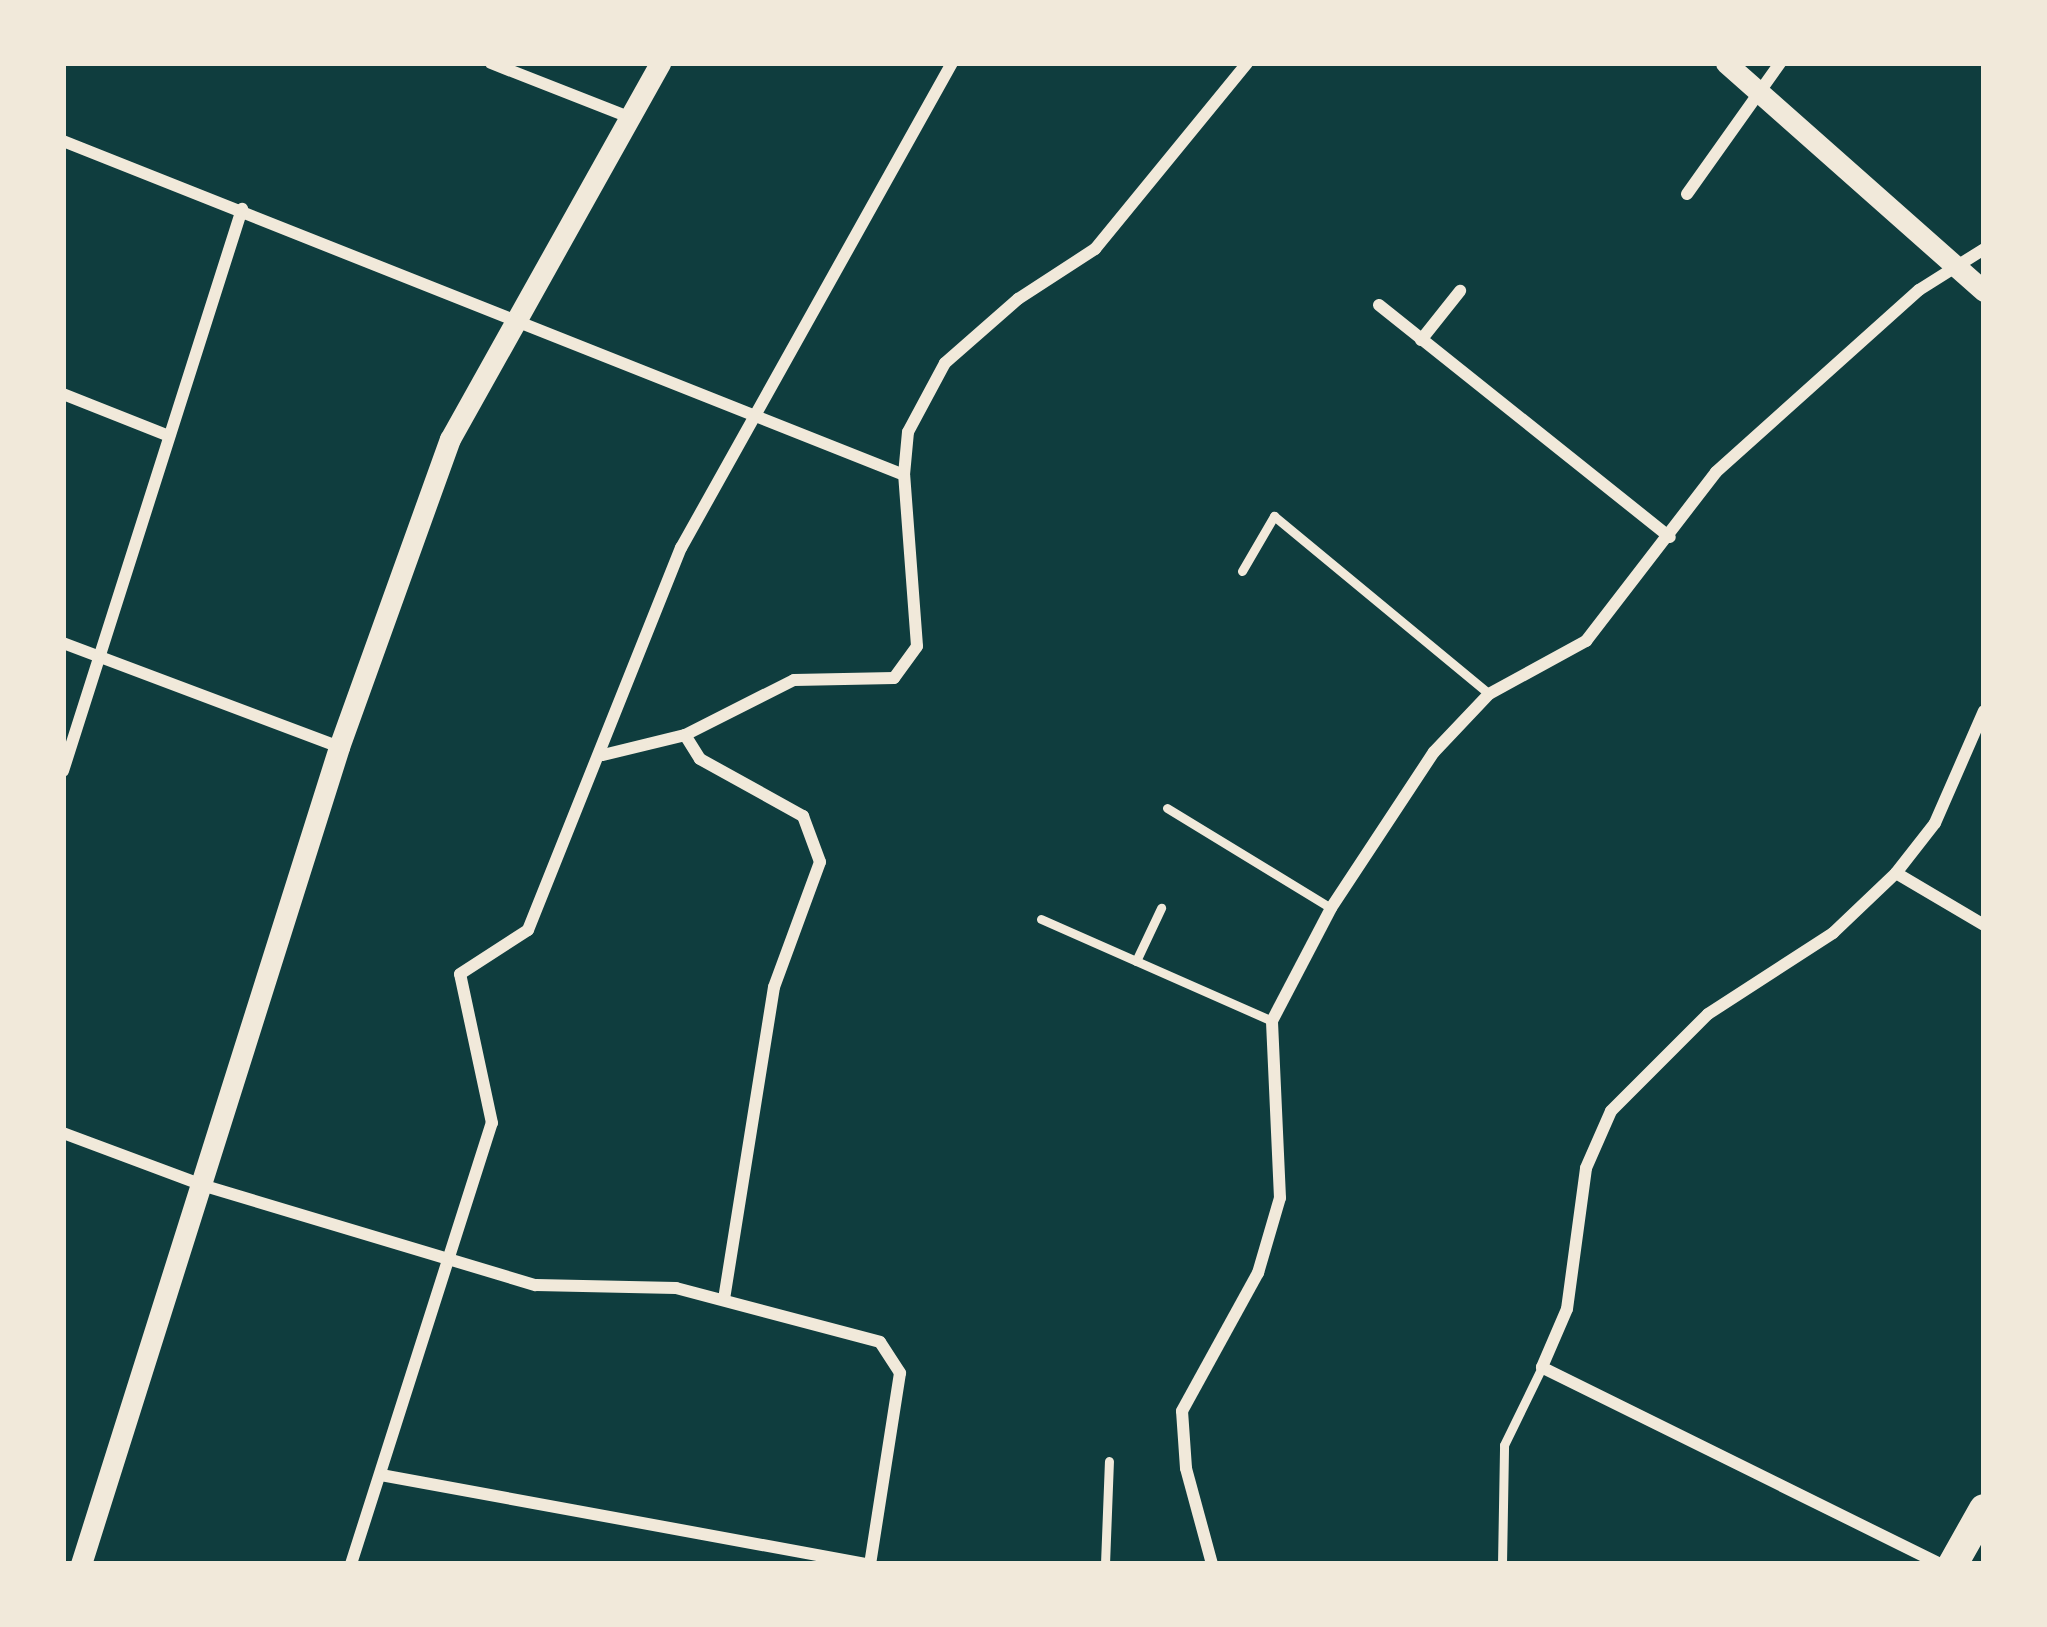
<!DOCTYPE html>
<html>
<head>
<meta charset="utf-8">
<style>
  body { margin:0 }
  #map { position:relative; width:2047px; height:1627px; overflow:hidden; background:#0f3d3e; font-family:"Zilla Slab",serif }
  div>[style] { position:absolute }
  .service>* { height:9px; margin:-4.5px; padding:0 4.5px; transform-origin:4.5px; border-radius:4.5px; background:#f1e9da }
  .minor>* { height:12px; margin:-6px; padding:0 6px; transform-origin:6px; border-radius:6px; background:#f1e9da }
  .tertiary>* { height:21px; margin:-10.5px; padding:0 10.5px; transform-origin:10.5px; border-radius:10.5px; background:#f1e9da }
  .primary>* { height:30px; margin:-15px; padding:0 15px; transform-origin:15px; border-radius:15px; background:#f1e9da }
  span { translate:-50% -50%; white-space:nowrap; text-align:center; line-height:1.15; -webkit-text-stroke:12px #f1e9da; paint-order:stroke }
  .frame { position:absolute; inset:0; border:66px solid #f1e9da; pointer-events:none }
</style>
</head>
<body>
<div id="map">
  <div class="service">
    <i style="left:1242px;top:571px;width:64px;rotate:-59.8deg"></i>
    <i style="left:1274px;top:516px;width:279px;rotate:39.6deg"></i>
    <i style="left:1167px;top:808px;width:192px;rotate:31.4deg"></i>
    <i style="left:1041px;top:919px;width:253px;rotate:23.8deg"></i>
    <i style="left:1136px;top:961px;width:59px;rotate:-64.7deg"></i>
    <i style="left:1105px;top:1564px;width:103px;rotate:-87.8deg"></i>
    <i style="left:1502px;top:1564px;width:119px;rotate:-89deg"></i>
    <i style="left:1504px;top:1445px;width:87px;rotate:-64deg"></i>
  </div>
  <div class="minor">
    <i style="left:491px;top:63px;width:148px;rotate:21.4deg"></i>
    <i style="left:63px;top:141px;width:905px;rotate:21.66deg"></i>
    <i style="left:1687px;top:194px;width:161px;rotate:-54.6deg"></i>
    <i style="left:1379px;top:305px;width:372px;rotate:38.6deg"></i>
    <i style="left:1421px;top:340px;width:63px;rotate:-51.5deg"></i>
    <i style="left:63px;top:394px;width:114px;rotate:21.6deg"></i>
    <i style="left:63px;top:643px;width:295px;rotate:20.6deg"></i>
    <i style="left:685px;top:735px;width:28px;rotate:58deg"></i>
    <i style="left:700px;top:759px;width:118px;rotate:29deg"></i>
    <i style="left:803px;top:816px;width:49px;rotate:69.7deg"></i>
    <i style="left:820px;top:862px;width:133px;rotate:110.2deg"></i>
    <i style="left:774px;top:987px;width:317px;rotate:99.1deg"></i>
    <i style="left:603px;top:755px;width:84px;rotate:-13.7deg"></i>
    <i style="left:685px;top:735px;width:122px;rotate:-26.8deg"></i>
    <i style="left:794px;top:680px;width:100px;rotate:-1.1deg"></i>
    <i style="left:894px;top:678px;width:39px;rotate:-54deg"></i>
    <i style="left:917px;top:646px;width:171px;rotate:-94.3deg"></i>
    <i style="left:904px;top:475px;width:43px;rotate:-84.7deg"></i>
    <i style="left:908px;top:432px;width:78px;rotate:-61.8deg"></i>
    <i style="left:945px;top:363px;width:97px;rotate:-41.2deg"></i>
    <i style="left:1018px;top:299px;width:92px;rotate:-33deg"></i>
    <i style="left:1095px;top:249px;width:240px;rotate:-50.7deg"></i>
    <i style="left:63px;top:771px;width:590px;rotate:-72.33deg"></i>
    <i style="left:1896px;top:873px;width:102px;rotate:30.6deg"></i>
    <i style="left:63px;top:1133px;width:152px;rotate:20.5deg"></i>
    <i style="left:205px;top:1186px;width:345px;rotate:16.7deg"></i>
    <i style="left:536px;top:1285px;width:140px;rotate:1.2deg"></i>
    <i style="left:676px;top:1288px;width:211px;rotate:14.8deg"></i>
    <i style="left:880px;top:1342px;width:37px;rotate:57deg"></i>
    <i style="left:900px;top:1373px;width:193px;rotate:98.9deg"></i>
    <i style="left:381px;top:1475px;width:491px;rotate:10.4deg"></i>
    <i style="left:351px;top:1564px;width:463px;rotate:-72.3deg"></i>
    <i style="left:492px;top:1123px;width:152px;rotate:-102.1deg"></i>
    <i style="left:460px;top:974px;width:81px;rotate:-32.9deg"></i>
    <i style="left:528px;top:930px;width:412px;rotate:-68.2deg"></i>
    <i style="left:681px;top:548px;width:556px;rotate:-60.81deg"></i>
    <i style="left:1212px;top:1564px;width:99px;rotate:-105.2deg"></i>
    <i style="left:1186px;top:1468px;width:57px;rotate:-94deg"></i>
    <i style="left:1182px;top:1411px;width:158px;rotate:-61.2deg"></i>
    <i style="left:1258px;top:1273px;width:78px;rotate:-73.7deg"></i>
    <i style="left:1280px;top:1198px;width:177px;rotate:-92.6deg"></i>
    <i style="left:1272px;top:1021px;width:127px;rotate:-62.4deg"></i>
    <i style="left:1331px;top:908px;width:187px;rotate:-56.6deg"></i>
    <i style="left:1434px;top:752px;width:80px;rotate:-46.5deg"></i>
    <i style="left:1489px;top:694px;width:111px;rotate:-28.7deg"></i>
    <i style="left:1586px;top:641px;width:213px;rotate:-52.4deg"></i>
    <i style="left:1716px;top:472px;width:273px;rotate:-41.9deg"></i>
    <i style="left:1919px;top:290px;width:77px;rotate:-32.2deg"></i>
    <i style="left:1940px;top:1564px;width:444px;rotate:-153.7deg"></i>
    <i style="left:1542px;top:1367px;width:63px;rotate:-66.7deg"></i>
    <i style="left:1567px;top:1309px;width:142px;rotate:-82.3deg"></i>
    <i style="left:1586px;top:1168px;width:62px;rotate:-66.3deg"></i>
    <i style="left:1611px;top:1111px;width:137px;rotate:-45deg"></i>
    <i style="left:1708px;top:1014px;width:149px;rotate:-32.9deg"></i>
    <i style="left:1833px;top:933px;width:87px;rotate:-43.6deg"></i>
    <i style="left:1896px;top:873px;width:63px;rotate:-52deg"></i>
    <i style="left:1935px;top:823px;width:122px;rotate:-66.4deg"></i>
  </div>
  <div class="tertiary">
    <i style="left:1726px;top:63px;width:344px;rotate:41.5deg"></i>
    <i style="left:81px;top:1564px;width:857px;rotate:-72.47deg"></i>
    <i style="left:339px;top:747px;width:327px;rotate:-70.2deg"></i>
    <i style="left:450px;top:439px;width:431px;rotate:-60.8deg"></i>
  </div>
  <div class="primary">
    <i style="left:1953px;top:1564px;width:63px;rotate:-60.6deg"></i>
  </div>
  <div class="frame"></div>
</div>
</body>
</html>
